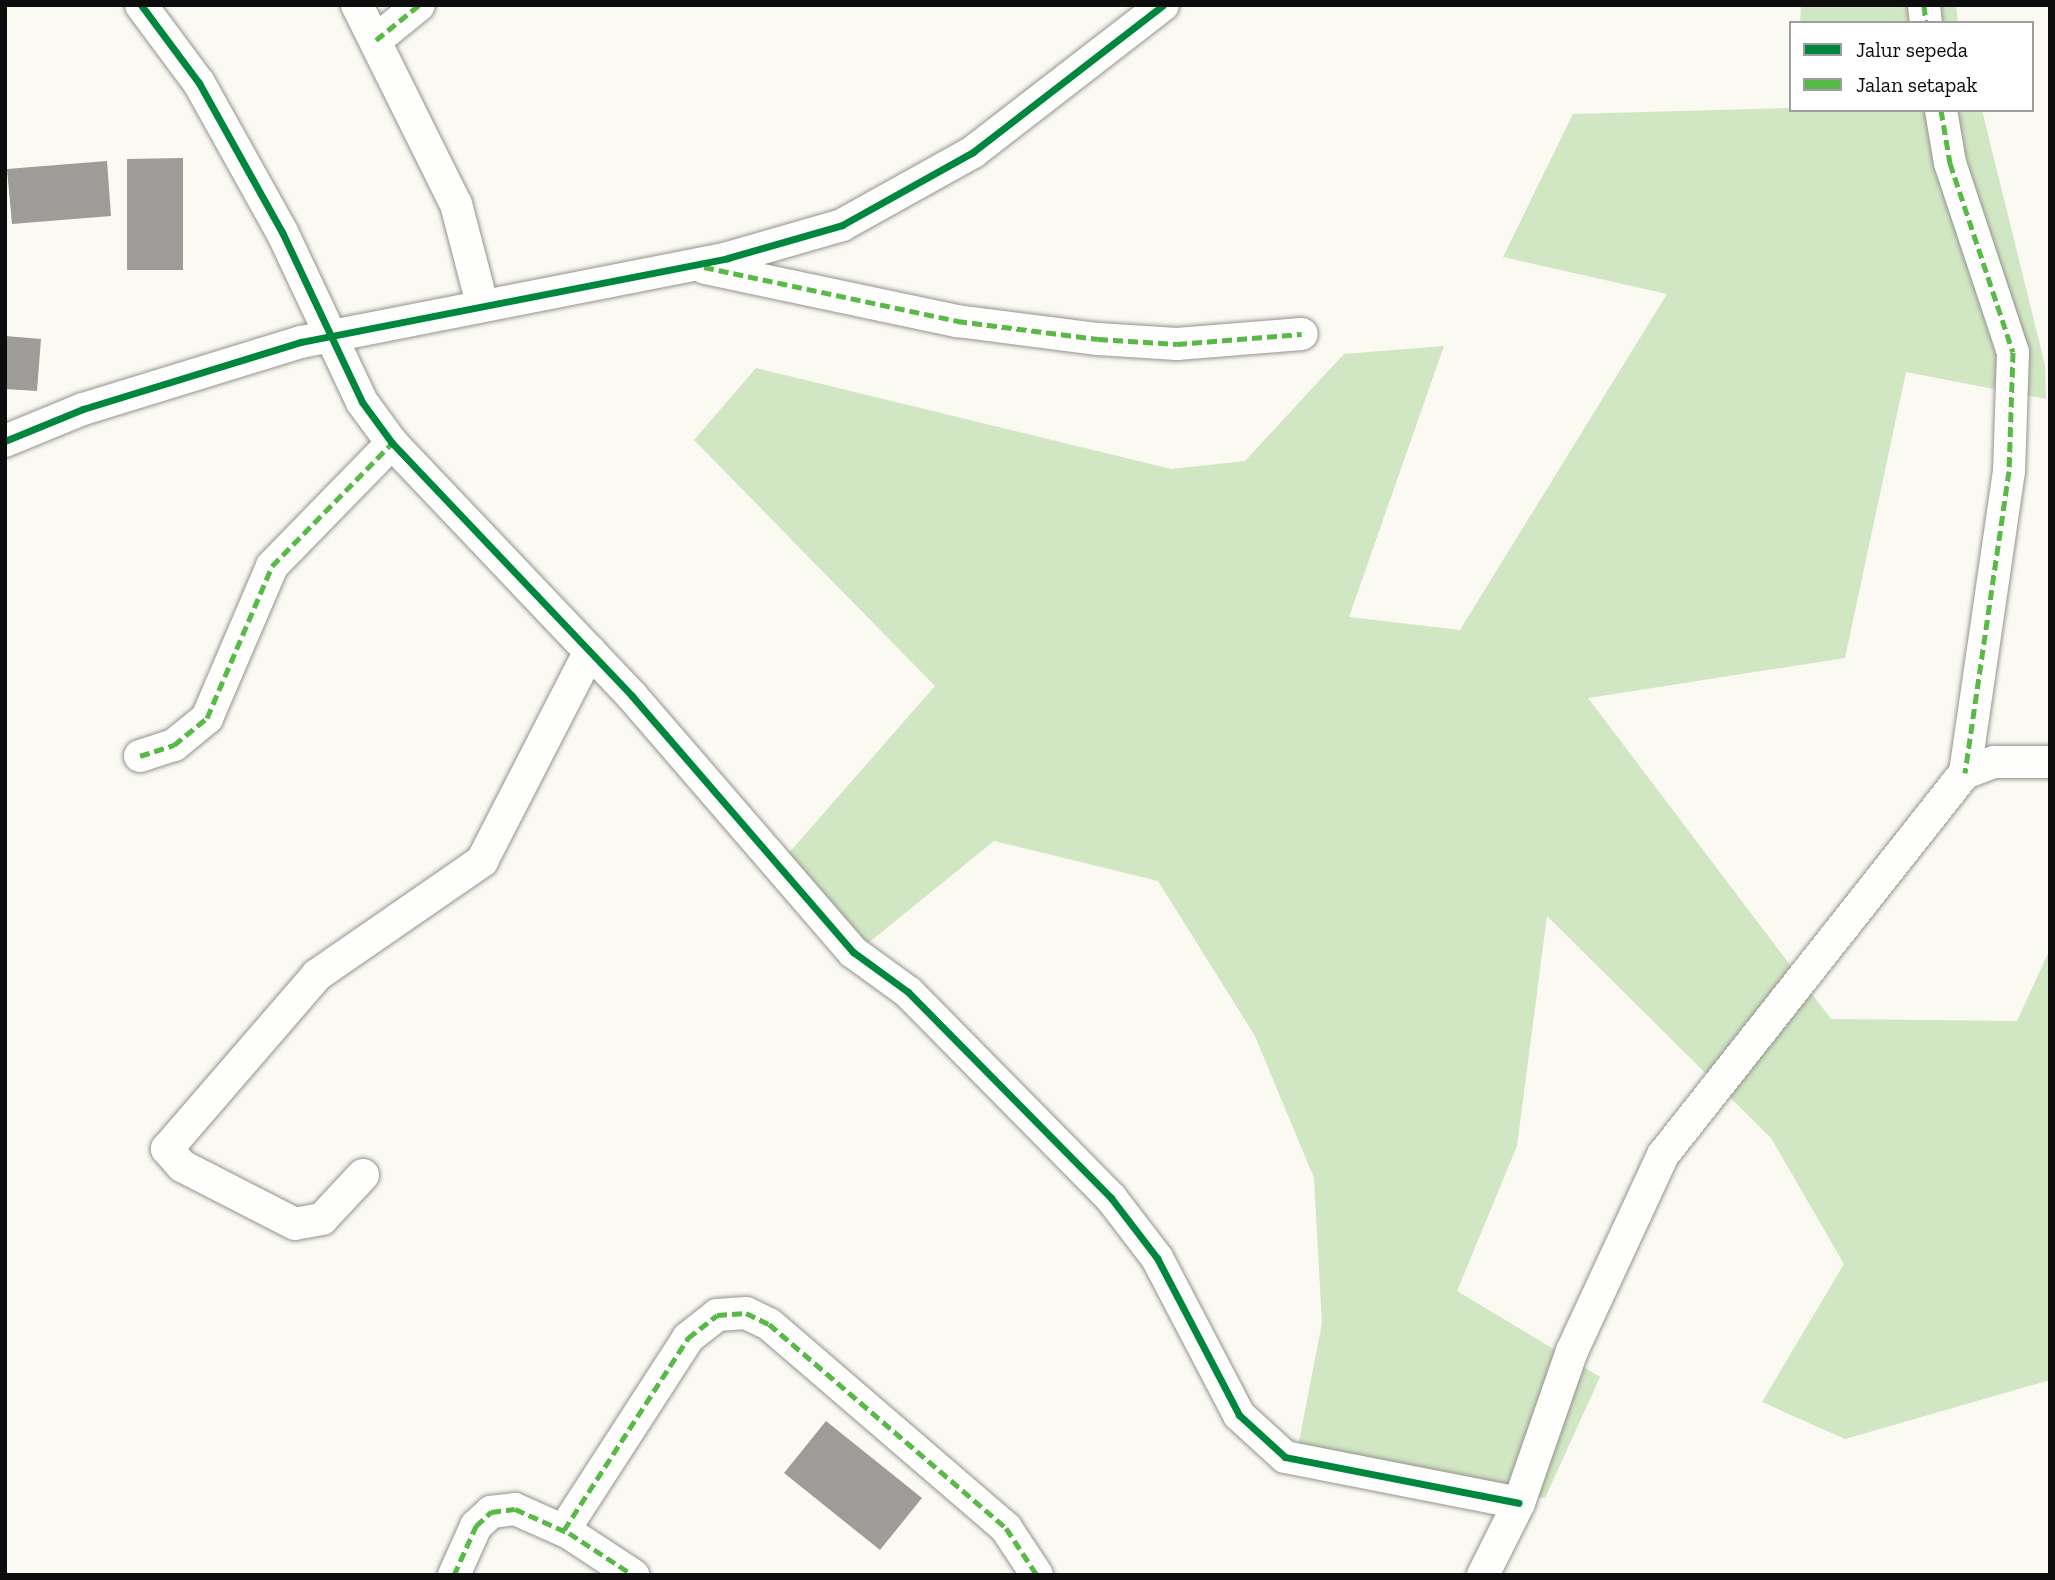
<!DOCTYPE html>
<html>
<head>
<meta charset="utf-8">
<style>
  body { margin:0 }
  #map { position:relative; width:2055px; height:1580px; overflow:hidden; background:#faf9f2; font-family:"Zilla Slab",serif }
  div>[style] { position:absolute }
  .forest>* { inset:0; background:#d1e6c2 }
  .building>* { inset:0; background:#9d9c98 }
  .roads { filter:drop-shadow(0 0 2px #949390) drop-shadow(0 0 2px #949390) }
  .street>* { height:32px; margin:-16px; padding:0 16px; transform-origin:16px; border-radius:16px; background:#fefefd }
  .quiet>* { height:5px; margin-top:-2.5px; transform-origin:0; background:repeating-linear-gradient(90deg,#58b947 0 10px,transparent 0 15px) }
  .cycleway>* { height:7px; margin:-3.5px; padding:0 3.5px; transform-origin:3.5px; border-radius:3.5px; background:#00873e }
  span { translate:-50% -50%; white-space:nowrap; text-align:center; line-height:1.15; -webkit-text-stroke:7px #fff; paint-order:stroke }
  .frame { position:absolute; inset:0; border:7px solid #0d0d0d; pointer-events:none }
  .legend { position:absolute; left:1789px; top:21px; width:245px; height:91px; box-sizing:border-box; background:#fff; border:2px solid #9e9e9e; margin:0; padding:9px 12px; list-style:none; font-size:21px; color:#0d0d0d }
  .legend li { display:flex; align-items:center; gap:14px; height:35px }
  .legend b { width:35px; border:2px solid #9e9e9e }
</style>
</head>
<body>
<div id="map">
  <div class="forest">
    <i style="clip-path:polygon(1801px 5px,1956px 5px,1958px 23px,1800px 23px)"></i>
    <i style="clip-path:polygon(1791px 108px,1982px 110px,2045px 365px,2046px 399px,1906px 372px,1845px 658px,1588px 698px,1831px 1019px,2017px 1021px,2050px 949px,2050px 1380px,1845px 1439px,1762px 1402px,1844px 1264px,1771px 1138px,1547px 916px,1517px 1146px,1457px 1291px,1600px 1377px,1545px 1498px,1296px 1457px,1322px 1323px,1314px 1178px,1255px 1036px,1158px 881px,994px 841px,867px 944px,788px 854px,935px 686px,694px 440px,756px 368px,1171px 469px,1245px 461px,1344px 354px,1444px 346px,1349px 617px,1460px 630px,1667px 294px,1503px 257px,1573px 114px)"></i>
  </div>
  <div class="building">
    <i style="clip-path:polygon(183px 158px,183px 270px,127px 270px,127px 159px)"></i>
    <i style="clip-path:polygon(107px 161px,111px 216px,12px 224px,7px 169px)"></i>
    <i style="clip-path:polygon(5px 336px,41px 339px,37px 391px,5px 389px)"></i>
    <i style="clip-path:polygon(826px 1421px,922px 1498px,880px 1550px,784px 1473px)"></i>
  </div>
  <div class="roads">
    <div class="street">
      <i style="left:141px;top:5px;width:97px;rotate:53.4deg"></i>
      <i style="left:199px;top:83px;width:171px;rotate:60.9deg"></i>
      <i style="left:282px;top:232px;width:188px;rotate:64.8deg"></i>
      <i style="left:362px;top:402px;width:51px;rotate:53.8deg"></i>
      <i style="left:392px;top:443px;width:349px;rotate:46.5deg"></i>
      <i style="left:632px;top:696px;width:338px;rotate:49.2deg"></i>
      <i style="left:853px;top:952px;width:68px;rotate:36deg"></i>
      <i style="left:908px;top:992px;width:289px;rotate:45.4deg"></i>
      <i style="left:1111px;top:1198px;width:76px;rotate:52.5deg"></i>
      <i style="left:1157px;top:1258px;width:177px;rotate:62.4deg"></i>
      <i style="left:1239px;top:1415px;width:62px;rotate:42.4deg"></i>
      <i style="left:1285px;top:1457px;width:238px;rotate:11.1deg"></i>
      <i style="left:357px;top:5px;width:222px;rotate:63.6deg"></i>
      <i style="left:456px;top:204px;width:103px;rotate:75.4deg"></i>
      <i style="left:1924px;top:5px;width:18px;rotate:84deg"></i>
      <i style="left:376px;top:40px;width:55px;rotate:-39.1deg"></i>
      <i style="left:1941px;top:110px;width:54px;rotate:80.4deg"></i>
      <i style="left:1950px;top:163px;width:199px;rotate:71.6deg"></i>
      <i style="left:2013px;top:352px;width:119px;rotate:91.9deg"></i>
      <i style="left:2009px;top:471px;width:305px;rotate:98.3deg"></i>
      <i style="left:705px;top:268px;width:258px;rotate:11.9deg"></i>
      <i style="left:957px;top:321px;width:142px;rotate:7.3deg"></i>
      <i style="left:1098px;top:339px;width:79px;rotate:3.6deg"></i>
      <i style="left:1177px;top:344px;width:125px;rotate:-4.6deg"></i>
      <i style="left:5px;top:441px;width:84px;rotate:-22.3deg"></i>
      <i style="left:83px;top:409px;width:228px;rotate:-17.1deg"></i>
      <i style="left:301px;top:342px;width:435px;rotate:-11.1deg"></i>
      <i style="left:728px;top:258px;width:119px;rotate:-16.1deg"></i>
      <i style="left:842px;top:225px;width:150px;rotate:-29.1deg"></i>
      <i style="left:973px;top:152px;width:240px;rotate:-37.7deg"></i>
      <i style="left:140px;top:756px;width:36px;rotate:-18deg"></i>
      <i style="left:174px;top:745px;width:43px;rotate:-39.3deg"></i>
      <i style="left:207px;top:718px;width:165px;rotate:-66.8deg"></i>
      <i style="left:272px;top:566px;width:172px;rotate:-45.7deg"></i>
      <i style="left:363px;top:1175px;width:60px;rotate:133deg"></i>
      <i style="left:322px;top:1219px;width:27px;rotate:170deg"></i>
      <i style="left:295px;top:1224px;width:127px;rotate:-152.8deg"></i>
      <i style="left:182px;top:1166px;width:23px;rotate:-131deg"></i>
      <i style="left:167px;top:1149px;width:230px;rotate:-49.2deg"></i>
      <i style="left:317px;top:975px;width:201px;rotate:-34.6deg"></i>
      <i style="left:482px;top:861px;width:236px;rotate:-62.8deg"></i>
      <i style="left:564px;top:1530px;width:229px;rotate:-57.1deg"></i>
      <i style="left:688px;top:1338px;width:37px;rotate:-38deg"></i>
      <i style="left:717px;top:1315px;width:29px;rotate:-4deg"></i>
      <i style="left:746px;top:1313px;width:25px;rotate:26deg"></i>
      <i style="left:769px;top:1324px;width:313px;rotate:40.7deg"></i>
      <i style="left:1006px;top:1528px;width:56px;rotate:56.6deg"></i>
      <i style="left:454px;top:1575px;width:54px;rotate:-65.8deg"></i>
      <i style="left:476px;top:1526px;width:21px;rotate:-43deg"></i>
      <i style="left:491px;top:1512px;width:24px;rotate:-7deg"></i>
      <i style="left:515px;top:1509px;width:59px;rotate:24deg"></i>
      <i style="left:569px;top:1533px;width:77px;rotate:33.3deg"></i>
      <i style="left:1483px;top:1575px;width:80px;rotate:-63.4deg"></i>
      <i style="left:1519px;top:1503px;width:161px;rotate:-70.8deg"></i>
      <i style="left:1572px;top:1351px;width:216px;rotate:-65.1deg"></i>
      <i style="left:1663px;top:1155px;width:487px;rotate:-51.7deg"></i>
      <i style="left:1965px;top:773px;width:31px;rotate:-21deg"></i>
      <i style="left:1994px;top:762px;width:56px"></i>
    </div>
  </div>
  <div class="quiet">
    <i style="left:1924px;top:5px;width:18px;rotate:84deg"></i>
    <i style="left:376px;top:40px;width:55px;rotate:-39.1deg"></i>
    <i style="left:1941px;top:110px;width:54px;rotate:80.4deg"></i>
    <i style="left:1950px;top:163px;width:199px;rotate:71.6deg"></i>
    <i style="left:2013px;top:352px;width:119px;rotate:91.9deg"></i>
    <i style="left:2009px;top:471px;width:305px;rotate:98.3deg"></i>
    <i style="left:704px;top:267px;width:259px;rotate:12deg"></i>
    <i style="left:957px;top:321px;width:142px;rotate:7.3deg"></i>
    <i style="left:1098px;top:339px;width:79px;rotate:3.6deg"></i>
    <i style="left:1177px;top:344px;width:125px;rotate:-4.6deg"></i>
    <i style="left:140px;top:756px;width:36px;rotate:-18deg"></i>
    <i style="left:174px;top:745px;width:43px;rotate:-39.3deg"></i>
    <i style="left:207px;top:718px;width:165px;rotate:-66.8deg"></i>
    <i style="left:272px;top:566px;width:172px;rotate:-45.7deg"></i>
    <i style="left:564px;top:1530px;width:229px;rotate:-57.1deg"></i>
    <i style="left:688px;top:1338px;width:37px;rotate:-38deg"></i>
    <i style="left:717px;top:1315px;width:29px;rotate:-4deg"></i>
    <i style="left:746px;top:1313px;width:25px;rotate:26deg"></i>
    <i style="left:769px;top:1324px;width:313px;rotate:40.7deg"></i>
    <i style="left:1006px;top:1528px;width:56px;rotate:56.6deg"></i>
    <i style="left:454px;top:1575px;width:54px;rotate:-65.8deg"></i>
    <i style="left:476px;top:1526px;width:21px;rotate:-43deg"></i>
    <i style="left:491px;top:1512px;width:24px;rotate:-7deg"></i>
    <i style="left:515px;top:1509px;width:59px;rotate:24deg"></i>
    <i style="left:569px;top:1533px;width:77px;rotate:33.3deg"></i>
  </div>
  <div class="cycleway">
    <i style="left:141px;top:5px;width:97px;rotate:53.4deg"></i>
    <i style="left:199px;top:83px;width:171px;rotate:60.9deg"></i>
    <i style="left:282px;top:232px;width:188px;rotate:64.8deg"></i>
    <i style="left:362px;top:402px;width:51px;rotate:53.8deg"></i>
    <i style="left:392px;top:443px;width:349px;rotate:46.5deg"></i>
    <i style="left:632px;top:696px;width:338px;rotate:49.2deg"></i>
    <i style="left:853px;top:952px;width:68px;rotate:36deg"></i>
    <i style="left:908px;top:992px;width:289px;rotate:45.4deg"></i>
    <i style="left:1111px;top:1198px;width:76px;rotate:52.5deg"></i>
    <i style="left:1157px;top:1258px;width:177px;rotate:62.4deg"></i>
    <i style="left:1239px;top:1415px;width:62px;rotate:42.4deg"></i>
    <i style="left:1285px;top:1457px;width:238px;rotate:11.1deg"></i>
    <i style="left:5px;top:441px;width:84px;rotate:-22.3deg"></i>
    <i style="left:83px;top:409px;width:228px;rotate:-17.1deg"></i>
    <i style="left:301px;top:342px;width:435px;rotate:-11.1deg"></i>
    <i style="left:728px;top:258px;width:119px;rotate:-16.1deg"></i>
    <i style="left:842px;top:225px;width:150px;rotate:-29.1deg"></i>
    <i style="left:973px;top:152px;width:240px;rotate:-37.7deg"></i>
  </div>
  <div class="frame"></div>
  <ul class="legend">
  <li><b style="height:9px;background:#00873e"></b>Jalur sepeda</li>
  <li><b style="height:9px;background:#58b947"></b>Jalan setapak</li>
  </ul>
</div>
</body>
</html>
